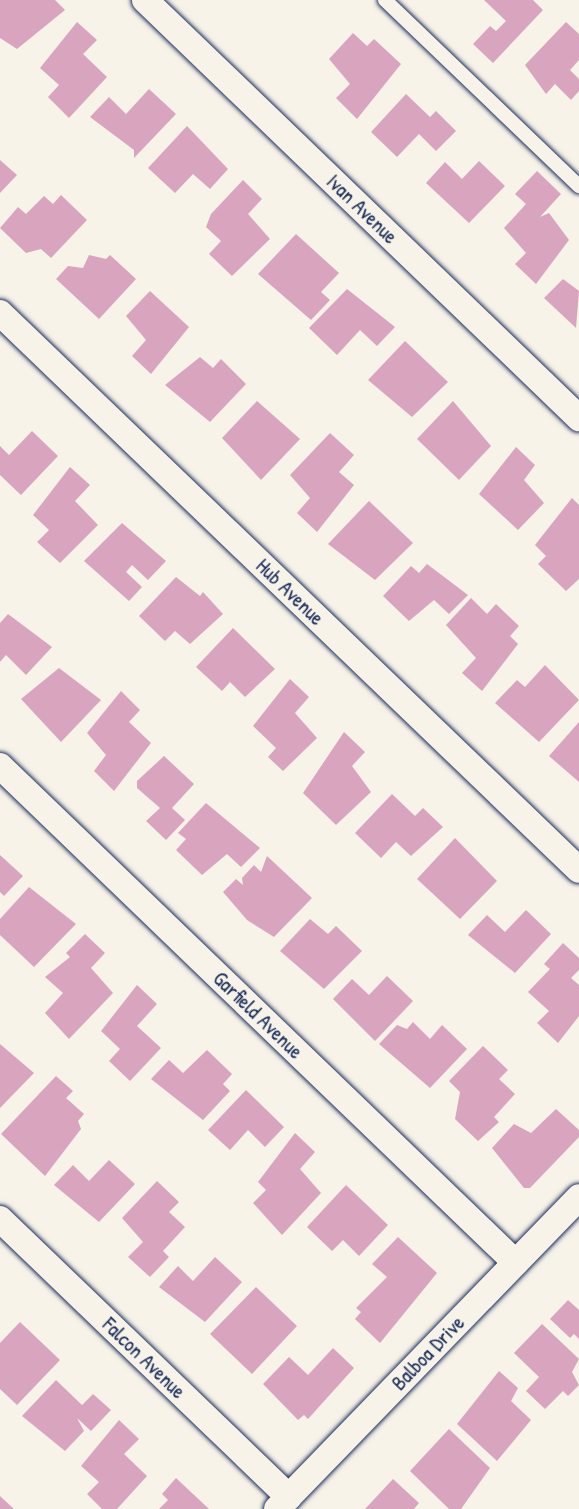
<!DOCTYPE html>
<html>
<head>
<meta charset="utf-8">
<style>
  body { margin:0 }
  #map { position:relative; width:579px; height:1509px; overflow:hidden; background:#f7f3e8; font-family:"Patrick Hand",sans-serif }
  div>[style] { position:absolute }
  .building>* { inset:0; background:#d9a5be }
  .roads { filter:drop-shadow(0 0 2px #1b2f5e) drop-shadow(0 0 2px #1b2f5e) }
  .service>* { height:14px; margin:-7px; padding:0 7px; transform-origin:7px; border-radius:7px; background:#f7f3e8 }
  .minor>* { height:26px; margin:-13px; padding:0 13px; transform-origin:13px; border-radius:13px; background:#f7f3e8 }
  span { translate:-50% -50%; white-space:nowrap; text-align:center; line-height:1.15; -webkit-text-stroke:6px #f7f3e8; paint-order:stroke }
  .street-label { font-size:21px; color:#1b2f5e }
</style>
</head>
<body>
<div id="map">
  <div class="building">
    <i style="clip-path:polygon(0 0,55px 0,65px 10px,17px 49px,0 38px)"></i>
    <i style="clip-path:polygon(484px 0,533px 0,543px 10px,493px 63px,473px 44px,490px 26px,496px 31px,506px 21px)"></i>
    <i style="clip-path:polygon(77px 22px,97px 40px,83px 54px,107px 77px,69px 118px,48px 97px,59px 85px,40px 68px)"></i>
    <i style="clip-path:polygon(566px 22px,579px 34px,579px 60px,570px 70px,579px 79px,579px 91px,571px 100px,555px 84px,546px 94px,525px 65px)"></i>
    <i style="clip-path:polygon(353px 33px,367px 46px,374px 39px,401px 64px,357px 119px,336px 98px,350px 84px,329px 59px)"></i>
    <i style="clip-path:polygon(149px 89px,176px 114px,134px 158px,134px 150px,90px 117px,109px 97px,126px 114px)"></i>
    <i style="clip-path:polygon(406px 94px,430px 117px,436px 111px,456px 131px,436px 151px,419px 134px,397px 157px,371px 132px)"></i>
    <i style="clip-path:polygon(187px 126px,228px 169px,210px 189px,193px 174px,175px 193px,148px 168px)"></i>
    <i style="clip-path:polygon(0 160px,17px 175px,0 193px)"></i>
    <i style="clip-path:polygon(479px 161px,505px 186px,469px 223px,426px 183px,445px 162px,462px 179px)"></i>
    <i style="clip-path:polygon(537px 171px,561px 194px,540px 217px,549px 213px,569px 240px,536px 284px,515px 264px,526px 253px,504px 228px,526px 204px,515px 194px)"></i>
    <i style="clip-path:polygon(243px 180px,262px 199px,248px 214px,270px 239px,232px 276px,209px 254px,221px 241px,206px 227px,211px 214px)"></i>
    <i style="clip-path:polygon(61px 195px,87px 220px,51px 258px,41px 249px,26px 253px,0 228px,18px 207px,26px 214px,44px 196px,53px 204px)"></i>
    <i style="clip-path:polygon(296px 234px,339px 273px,321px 292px,330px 300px,311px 320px,258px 274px)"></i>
    <i style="clip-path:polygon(89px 255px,106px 259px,110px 255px,136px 279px,99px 319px,56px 279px,68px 266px,83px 268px)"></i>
    <i style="clip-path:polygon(563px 279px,579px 291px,576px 328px,544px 298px)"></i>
    <i style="clip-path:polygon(347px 289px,395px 327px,377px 346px,360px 330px,337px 355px,309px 328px)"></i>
    <i style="clip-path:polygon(150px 291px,189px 327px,151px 374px,132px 356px,146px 340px,126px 316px)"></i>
    <i style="clip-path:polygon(405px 341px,448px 382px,412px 417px,368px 380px)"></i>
    <i style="clip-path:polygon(200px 357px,213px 368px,221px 359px,246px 384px,210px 422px,165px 385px)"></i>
    <i style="clip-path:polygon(257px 401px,300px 439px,261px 480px,222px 438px)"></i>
    <i style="clip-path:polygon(453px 401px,491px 446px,459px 480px,417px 439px)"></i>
    <i style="clip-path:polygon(32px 431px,58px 456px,21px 495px,0 475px,0 446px,9px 455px)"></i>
    <i style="clip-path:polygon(330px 433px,354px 455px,339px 472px,354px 485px,317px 532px,297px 513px,310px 498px,290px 475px)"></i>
    <i style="clip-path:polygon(516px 447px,535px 465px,524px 480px,544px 503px,518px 530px,479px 494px)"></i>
    <i style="clip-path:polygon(70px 467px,90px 485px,75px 501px,98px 525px,60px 563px,37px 542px,49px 530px,33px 515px)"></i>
    <i style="clip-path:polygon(572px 498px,579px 505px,579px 579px,566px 591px,538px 564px,546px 556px,535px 545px)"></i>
    <i style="clip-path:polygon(369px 501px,413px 543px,375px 580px,328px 544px)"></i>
    <i style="clip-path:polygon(122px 523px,166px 561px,148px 580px,132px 565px,126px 572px,142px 587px,129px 601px,84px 561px)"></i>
    <i style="clip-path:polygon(427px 564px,468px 595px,449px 614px,434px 600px,409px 621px,383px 596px,411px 566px,419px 573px)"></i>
    <i style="clip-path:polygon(176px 577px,200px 596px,203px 592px,223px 614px,190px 644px,175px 631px,165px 641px,139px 616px)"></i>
    <i style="clip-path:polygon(471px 598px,487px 614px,496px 604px,519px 626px,510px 636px,518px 644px,482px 691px,462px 673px,476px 658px,446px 625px)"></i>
    <i style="clip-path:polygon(8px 614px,52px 647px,26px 675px,6px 655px,0 662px,0 623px)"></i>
    <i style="clip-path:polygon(233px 628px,275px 669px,245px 697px,230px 682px,222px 691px,196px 667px)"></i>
    <i style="clip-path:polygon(545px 665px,579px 700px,539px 742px,495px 703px,517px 680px,525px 687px)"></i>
    <i style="clip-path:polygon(59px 668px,101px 700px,61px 742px,21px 699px)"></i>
    <i style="clip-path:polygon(290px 679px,309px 697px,295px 713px,317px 738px,283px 771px,268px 757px,276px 748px,253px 726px)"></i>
    <i style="clip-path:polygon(121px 691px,140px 710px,129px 722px,151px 743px,114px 791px,94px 771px,106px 755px,87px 733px)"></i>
    <i style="clip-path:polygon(579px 722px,579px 782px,549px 756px)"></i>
    <i style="clip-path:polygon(344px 732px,365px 752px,352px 766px,371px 792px,336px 825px,303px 793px)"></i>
    <i style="clip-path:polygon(164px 756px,194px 784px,172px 808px,185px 820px,166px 840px,146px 821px,160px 808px,137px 788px,137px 781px)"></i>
    <i style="clip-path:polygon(392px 794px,415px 816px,423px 808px,443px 827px,411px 856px,396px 842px,381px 858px,355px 833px)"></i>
    <i style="clip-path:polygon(206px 803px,260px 848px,241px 867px,227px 854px,202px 875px,176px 850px,186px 839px,178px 833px)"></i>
    <i style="clip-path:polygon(455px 838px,497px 881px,460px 919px,417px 879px)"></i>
    <i style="clip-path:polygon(0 855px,23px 876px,4px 896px,0 892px)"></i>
    <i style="clip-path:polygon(267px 856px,312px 898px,274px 937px,247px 920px,223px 892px,236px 879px,243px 885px,242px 878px,254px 865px,261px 872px)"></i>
    <i style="clip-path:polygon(29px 887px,76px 924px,34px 967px,0 935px,0 919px)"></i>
    <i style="clip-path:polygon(526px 910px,551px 934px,515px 973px,468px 935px,487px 915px,505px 932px)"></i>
    <i style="clip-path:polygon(310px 919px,328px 934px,336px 926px,362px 951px,324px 989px,280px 951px)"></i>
    <i style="clip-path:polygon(85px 934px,105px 953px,91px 968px,113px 993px,69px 1039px,45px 1013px,63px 993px,45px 977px,70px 957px,66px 953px)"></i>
    <i style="clip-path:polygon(563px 943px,579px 958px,579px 970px,571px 978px,579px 985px,579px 1016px,558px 1043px,537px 1023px,549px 1011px,528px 992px,550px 969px,544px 964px)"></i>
    <i style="clip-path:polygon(387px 976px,413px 1001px,375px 1041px,333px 999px,352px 979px,369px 995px)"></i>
    <i style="clip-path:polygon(137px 985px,157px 1004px,137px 1026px,161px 1048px,130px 1081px,109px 1061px,120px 1049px,101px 1031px)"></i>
    <i style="clip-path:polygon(413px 1022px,430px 1039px,442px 1025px,467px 1049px,430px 1088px,379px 1044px,397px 1025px,407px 1029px)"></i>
    <i style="clip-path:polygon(0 1044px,34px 1073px,0 1108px)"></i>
    <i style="clip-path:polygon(483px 1046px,508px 1070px,499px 1079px,515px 1094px,494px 1117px,499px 1122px,478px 1141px,455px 1119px,460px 1092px,449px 1081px)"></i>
    <i style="clip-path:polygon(207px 1050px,232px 1074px,223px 1084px,230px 1091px,203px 1120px,151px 1079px,169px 1060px,183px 1073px)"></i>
    <i style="clip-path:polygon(56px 1076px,73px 1091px,66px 1098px,84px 1114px,78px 1121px,81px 1129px,45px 1176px,1px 1134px)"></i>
    <i style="clip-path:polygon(246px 1090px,284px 1127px,265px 1147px,248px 1130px,230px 1150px,208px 1130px)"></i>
    <i style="clip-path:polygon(556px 1109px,579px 1130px,579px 1137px,530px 1188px,524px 1188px,492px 1148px,514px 1124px,531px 1133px)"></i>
    <i style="clip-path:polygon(295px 1133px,315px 1152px,300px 1169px,321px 1193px,282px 1235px,253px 1203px,266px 1190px,258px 1182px)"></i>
    <i style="clip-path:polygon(109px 1160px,135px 1184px,99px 1222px,54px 1185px,73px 1165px,89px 1181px)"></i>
    <i style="clip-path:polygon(157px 1181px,179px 1202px,169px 1212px,185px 1227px,163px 1251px,169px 1257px,150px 1277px,128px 1257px,143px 1242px,122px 1218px)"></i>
    <i style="clip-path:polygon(346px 1185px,388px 1225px,359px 1256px,343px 1240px,332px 1251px,307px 1227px)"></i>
    <i style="clip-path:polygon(398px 1237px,437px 1273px,380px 1343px,355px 1319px,361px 1312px,356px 1308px,387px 1277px,372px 1264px)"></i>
    <i style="clip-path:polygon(215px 1257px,242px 1282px,205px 1322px,159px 1287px,178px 1266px,193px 1281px)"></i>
    <i style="clip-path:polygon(256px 1287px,297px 1326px,252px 1374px,210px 1334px)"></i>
    <i style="clip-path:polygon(568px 1300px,579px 1310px,579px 1339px,574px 1334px,570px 1338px,550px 1319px)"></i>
    <i style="clip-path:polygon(20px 1322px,60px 1360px,17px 1405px,0 1389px,0 1343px)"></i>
    <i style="clip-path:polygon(542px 1324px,579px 1359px,572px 1372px,579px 1385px,568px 1396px,563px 1391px,545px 1409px,526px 1391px,539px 1377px,514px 1353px)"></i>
    <i style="clip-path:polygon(333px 1348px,354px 1368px,308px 1419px,304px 1415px,298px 1420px,263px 1384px,289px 1357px,308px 1375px)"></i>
    <i style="clip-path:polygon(499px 1371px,518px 1388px,511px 1401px,531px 1420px,497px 1461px,457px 1424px)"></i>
    <i style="clip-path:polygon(56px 1380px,82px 1405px,93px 1394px,111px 1410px,91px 1431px,77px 1418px,84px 1431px,65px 1451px,22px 1416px)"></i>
    <i style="clip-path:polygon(119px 1420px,139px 1439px,124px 1454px,147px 1476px,117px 1509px,102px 1509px,87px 1494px,99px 1482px,81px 1466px)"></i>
    <i style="clip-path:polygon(449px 1429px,490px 1468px,461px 1509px,449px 1509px,410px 1471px)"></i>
    <i style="clip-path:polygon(176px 1478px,209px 1509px,159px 1509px,168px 1500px,162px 1494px)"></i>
    <i style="clip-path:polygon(393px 1479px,419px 1503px,414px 1509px,365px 1509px)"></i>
    <i style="clip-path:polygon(0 1496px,14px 1509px,0 1509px)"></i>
  </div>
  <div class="roads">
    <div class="service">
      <i style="left:385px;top:0;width:269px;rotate:43.8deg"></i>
    </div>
    <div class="minor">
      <i style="left:145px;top:0;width:603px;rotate:43.92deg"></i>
      <i style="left:0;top:313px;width:803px;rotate:43.89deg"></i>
      <i style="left:0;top:766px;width:716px;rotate:43.93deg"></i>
      <i style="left:0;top:1219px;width:401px;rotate:43.9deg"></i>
      <i style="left:277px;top:1509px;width:434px;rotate:-45.9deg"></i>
    </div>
  </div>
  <div class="street-label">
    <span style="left:362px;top:209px;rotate:44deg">Ivan Avenue</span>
    <span style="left:290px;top:592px;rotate:44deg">Hub Avenue</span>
    <span style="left:258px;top:1015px;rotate:44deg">Garfield Avenue</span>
    <span style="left:428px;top:1353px;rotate:-46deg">Balboa Drive</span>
    <span style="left:144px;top:1358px;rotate:44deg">Falcon Avenue</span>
  </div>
</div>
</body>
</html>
